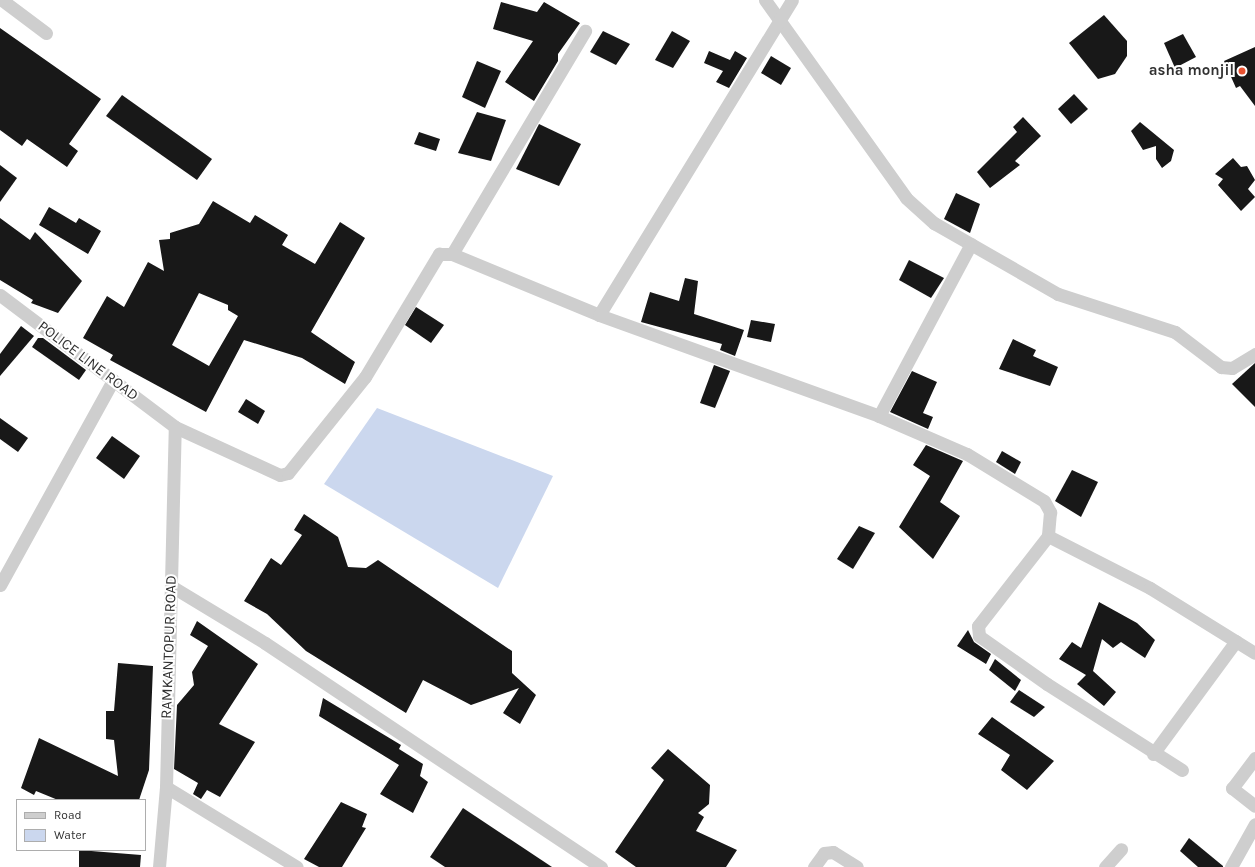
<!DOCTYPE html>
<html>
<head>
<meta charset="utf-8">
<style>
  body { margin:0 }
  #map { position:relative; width:1255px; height:867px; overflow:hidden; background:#fff; font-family:Karla,sans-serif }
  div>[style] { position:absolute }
  .water>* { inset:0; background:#cbd7ee }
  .building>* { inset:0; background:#181818 }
  .minor>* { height:13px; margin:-6.5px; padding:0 6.5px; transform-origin:6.5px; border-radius:6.5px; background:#cecece }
  .dots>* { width:11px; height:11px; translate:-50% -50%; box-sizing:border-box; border:2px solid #fff; border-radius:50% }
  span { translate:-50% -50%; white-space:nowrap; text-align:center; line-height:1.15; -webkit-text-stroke:4px #fff; paint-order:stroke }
  .poi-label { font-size:15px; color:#313131; font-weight:700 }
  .right { translate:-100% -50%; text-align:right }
  .street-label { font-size:15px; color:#313131 }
  .legend { position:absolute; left:16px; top:799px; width:130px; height:52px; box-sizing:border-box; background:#fff; border:1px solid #adadad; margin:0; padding:5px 7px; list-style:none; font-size:12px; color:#313131 }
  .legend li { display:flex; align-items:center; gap:8px; height:20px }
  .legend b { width:20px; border:1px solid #adadad }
</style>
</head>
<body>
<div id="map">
  <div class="water">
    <i style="clip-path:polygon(377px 408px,553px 476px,498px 588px,324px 484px)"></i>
  </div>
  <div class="building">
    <i style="clip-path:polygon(501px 2px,537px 12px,544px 2px,580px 23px,558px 54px,558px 61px,534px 101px,505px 82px,533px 41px,493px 29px)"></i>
    <i style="clip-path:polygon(1104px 15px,1127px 41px,1127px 56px,1115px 74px,1098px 79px,1069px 43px)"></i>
    <i style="clip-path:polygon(0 28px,101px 99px,69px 144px,78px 151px,67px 167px,27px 139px,22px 146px,0 130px)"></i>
    <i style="clip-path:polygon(603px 31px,630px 44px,616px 65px,590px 52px)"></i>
    <i style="clip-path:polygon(672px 31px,690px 41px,673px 68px,655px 60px)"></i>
    <i style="clip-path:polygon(1183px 34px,1196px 57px,1175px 68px,1164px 43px)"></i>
    <i style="clip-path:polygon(1255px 47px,1255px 106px,1240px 86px,1236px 88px,1224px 61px)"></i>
    <i style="clip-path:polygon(709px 51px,730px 60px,735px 51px,747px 58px,729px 88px,716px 82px,723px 71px,704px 63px)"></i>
    <i style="clip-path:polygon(771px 56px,791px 68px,781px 85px,761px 73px)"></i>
    <i style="clip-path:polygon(477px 61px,501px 71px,485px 108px,462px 97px)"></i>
    <i style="clip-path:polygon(1074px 94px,1088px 109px,1071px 124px,1058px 109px)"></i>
    <i style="clip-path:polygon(122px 95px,212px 159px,197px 180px,106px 116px)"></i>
    <i style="clip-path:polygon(477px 112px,506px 120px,491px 161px,458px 153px)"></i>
    <i style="clip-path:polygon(1023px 117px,1041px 136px,1015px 161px,1020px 165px,990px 188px,977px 172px,1017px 132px,1013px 127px)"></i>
    <i style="clip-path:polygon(1140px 122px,1174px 150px,1171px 161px,1162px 168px,1156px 159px,1156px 146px,1143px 150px,1131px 131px)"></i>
    <i style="clip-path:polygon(539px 124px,581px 144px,559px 186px,516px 169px)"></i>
    <i style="clip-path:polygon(419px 132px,440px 139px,436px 151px,414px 144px)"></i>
    <i style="clip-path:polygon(1233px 158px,1241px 167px,1247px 166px,1255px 180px,1248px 189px,1255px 197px,1241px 211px,1218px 185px,1223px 179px,1215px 174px)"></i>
    <i style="clip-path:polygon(0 165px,17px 178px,0 202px)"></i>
    <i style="clip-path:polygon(956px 193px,980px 204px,970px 233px,944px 219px)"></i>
    <i style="clip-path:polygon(evenodd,213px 201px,250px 223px,255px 215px,288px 235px,282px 245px,315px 264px,340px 222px,365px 238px,311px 332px,355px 362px,345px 384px,302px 358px,244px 340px,206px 412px,110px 360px,113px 355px,83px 338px,107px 296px,124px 307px,148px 262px,164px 271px,159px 240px,170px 239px,170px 233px,199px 224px,213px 201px,199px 293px,228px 305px,228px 310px,238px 316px,209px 366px,172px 345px,199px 293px)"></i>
    <i style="clip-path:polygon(49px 207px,76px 223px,79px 218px,101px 231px,88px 254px,39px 225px)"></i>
    <i style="clip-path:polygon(0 218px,30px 240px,35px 232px,82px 281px,58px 313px,31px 303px,33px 300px,0 280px)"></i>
    <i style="clip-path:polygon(909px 260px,944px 278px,931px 298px,899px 280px)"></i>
    <i style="clip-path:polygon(685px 278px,698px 281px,694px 314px,744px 330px,735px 356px,720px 350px,722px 344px,641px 322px,650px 292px,679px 301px)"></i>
    <i style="clip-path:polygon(416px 307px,444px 325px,431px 343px,405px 325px)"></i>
    <i style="clip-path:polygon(751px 320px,775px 324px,771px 342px,747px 337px)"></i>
    <i style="clip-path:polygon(21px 326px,34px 336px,0 376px,0 354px)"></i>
    <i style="clip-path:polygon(38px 338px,43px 338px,86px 370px,79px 380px,32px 347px)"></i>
    <i style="clip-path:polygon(1013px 339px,1036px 350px,1033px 356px,1058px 367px,1050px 386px,999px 369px)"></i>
    <i style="clip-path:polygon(1255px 363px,1255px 407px,1232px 384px)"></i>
    <i style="clip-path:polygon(714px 365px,730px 371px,715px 408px,700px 403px)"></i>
    <i style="clip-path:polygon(912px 371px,937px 382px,923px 413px,933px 417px,928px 429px,890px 412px)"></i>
    <i style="clip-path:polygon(246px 399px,265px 411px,258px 424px,238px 412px)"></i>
    <i style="clip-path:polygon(0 418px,28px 438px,18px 452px,0 439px)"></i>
    <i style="clip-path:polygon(112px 436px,140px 456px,124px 479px,96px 458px)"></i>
    <i style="clip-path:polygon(926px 445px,963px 461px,940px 502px,960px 516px,933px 559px,899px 527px,930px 476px,913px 465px)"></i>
    <i style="clip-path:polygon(1002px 451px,1021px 462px,1015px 474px,996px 462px)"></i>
    <i style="clip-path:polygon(1072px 470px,1098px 482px,1081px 517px,1055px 501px)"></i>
    <i style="clip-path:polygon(304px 514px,338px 537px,348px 567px,366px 568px,378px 560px,512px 651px,512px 673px,536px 695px,520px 724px,503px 713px,519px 688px,471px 705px,423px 680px,406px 713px,306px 651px,267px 614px,244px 601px,271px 558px,281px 565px,302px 535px,294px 530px)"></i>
    <i style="clip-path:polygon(859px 526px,875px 533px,853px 569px,837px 559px)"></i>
    <i style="clip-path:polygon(1099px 602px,1137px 623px,1155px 640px,1145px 658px,1121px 642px,1113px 648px,1102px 639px,1093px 671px,1116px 692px,1104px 706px,1077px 684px,1086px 675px,1059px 659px,1072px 642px,1081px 648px)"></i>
    <i style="clip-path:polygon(197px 621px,258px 664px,219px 724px,255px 742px,220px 797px,207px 790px,201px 799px,193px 794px,198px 783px,174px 769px,177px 705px,194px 685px,192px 672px,208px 646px,190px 635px)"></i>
    <i style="clip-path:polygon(968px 630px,974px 642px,991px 654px,986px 664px,957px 646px)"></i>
    <i style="clip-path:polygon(995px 659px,1021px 680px,1015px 691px,989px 670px)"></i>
    <i style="clip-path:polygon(118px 663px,153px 666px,149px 770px,139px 800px,58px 800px,36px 791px,34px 795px,21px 788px,39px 738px,118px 776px,114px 740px,106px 739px,106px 711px,114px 711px)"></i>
    <i style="clip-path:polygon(1019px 690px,1045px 707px,1034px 717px,1010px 702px)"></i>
    <i style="clip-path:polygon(323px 698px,401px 745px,399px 749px,423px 764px,420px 776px,428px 782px,413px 813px,380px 794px,399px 765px,319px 716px)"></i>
    <i style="clip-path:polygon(992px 717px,1054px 761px,1027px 790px,1001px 770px,1010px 755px,978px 734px)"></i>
    <i style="clip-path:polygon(668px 749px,710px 785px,709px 804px,698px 813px,704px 817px,696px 831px,737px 850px,726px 867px,636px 867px,615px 852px,664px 780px,651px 768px)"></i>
    <i style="clip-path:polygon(341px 802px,367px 814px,362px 827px,366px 828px,342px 867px,319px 867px,304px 859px)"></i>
    <i style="clip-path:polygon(463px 808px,552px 867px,445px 867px,430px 857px)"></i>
    <i style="clip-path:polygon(1189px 838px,1223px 866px,1223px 867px,1198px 867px,1180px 851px)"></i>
    <i style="clip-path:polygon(79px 850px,141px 855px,140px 867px,79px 867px)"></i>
  </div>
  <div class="minor">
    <i style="left:2px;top:0;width:55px;rotate:36.9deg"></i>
    <i style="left:765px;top:0;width:243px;rotate:54.5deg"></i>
    <i style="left:906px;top:198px;width:38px;rotate:42deg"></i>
    <i style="left:934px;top:223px;width:143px;rotate:29.8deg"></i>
    <i style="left:1058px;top:294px;width:123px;rotate:18deg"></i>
    <i style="left:1175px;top:332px;width:58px;rotate:37.3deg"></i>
    <i style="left:1221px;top:367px;width:11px;rotate:5deg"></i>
    <i style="left:1232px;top:368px;width:27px;rotate:-31deg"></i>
    <i style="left:452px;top:254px;width:260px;rotate:-59.2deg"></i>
    <i style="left:0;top:295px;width:219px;rotate:37deg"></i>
    <i style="left:175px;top:427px;width:115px;rotate:24.6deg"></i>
    <i style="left:280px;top:475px;width:8px;rotate:-14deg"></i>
    <i style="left:288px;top:473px;width:123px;rotate:-51.3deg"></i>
    <i style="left:365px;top:377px;width:144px;rotate:-59deg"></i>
    <i style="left:439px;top:254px;width:13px"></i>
    <i style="left:452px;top:254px;width:159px;rotate:22.5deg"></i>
    <i style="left:599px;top:315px;width:369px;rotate:-58.5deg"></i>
    <i style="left:599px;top:315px;width:298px;rotate:19.8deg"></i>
    <i style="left:879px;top:416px;width:96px;rotate:23.4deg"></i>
    <i style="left:967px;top:454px;width:90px;rotate:31.4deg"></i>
    <i style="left:1044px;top:501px;width:13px;rotate:61deg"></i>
    <i style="left:1050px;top:512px;width:24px;rotate:95deg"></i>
    <i style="left:1048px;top:536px;width:114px;rotate:27deg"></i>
    <i style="left:1150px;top:588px;width:123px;rotate:31.8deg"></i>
    <i style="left:879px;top:416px;width:195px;rotate:-61.9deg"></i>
    <i style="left:1048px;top:536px;width:114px;rotate:127.9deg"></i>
    <i style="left:978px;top:626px;width:10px;rotate:84deg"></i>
    <i style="left:979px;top:636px;width:83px;rotate:35.2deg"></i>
    <i style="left:1047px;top:684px;width:160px;rotate:32.5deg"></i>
    <i style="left:0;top:585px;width:234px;rotate:-61.1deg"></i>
    <i style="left:171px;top:586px;width:110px;rotate:31.2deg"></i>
    <i style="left:265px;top:643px;width:404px;rotate:33.7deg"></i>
    <i style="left:1153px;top:754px;width:140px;rotate:-53.7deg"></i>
    <i style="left:1255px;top:758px;width:38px;rotate:127deg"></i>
    <i style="left:1232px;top:788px;width:29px;rotate:38deg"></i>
    <i style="left:166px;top:787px;width:153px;rotate:31.4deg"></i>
    <i style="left:159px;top:867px;width:80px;rotate:-85deg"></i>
    <i style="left:166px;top:787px;width:360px;rotate:-88.6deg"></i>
    <i style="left:814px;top:867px;width:17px;rotate:-54deg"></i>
    <i style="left:824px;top:853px;width:9px;rotate:-6deg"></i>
    <i style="left:833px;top:852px;width:28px;rotate:32deg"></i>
    <i style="left:1105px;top:867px;width:24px;rotate:-48deg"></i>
    <i style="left:1231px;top:867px;width:49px;rotate:-60.8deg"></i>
  </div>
  <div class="dots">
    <i style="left:1242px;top:71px;background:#e95231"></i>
  </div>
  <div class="poi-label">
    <span class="right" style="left:1234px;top:71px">asha monjil</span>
  </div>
  <div class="street-label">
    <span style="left:88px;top:361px;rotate:37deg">POLICE LINE ROAD</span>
    <span style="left:169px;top:647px;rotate:-88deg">RAMKANTOPUR ROAD</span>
  </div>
  <ul class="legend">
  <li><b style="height:5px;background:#cecece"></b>Road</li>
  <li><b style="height:11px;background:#cbd7ee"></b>Water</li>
  </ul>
</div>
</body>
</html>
